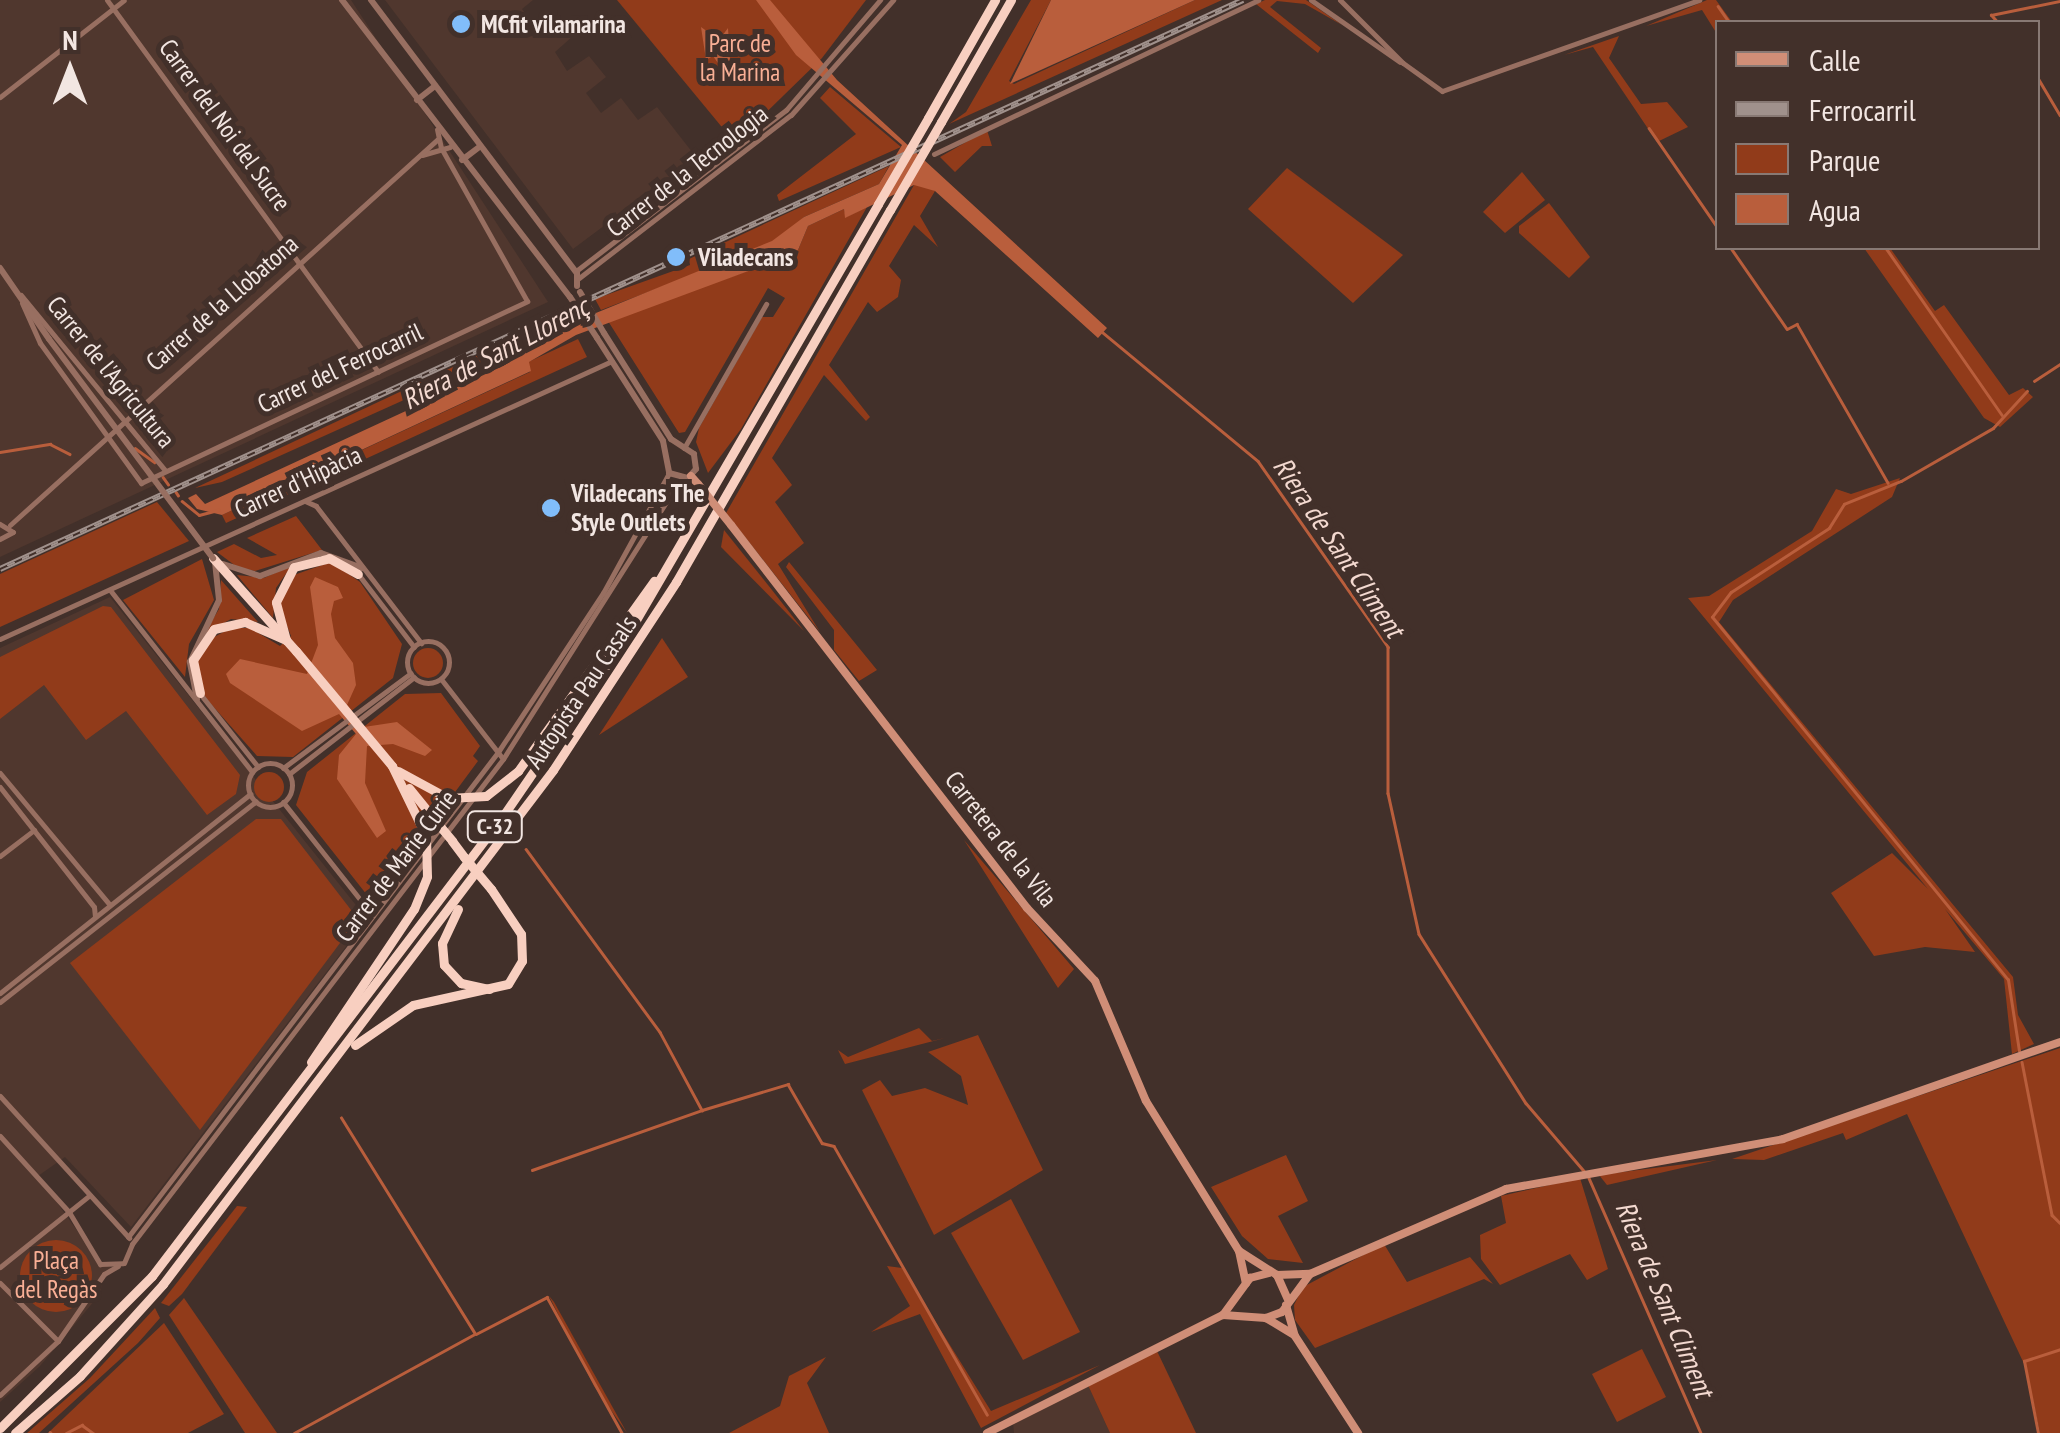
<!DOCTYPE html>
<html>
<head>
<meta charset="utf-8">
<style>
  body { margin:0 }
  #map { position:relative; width:2060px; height:1433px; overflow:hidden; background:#42302a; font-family:"PT Sans Narrow",sans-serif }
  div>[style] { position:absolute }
  .built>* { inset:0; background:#50372e }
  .green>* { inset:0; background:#913b1a }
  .round { border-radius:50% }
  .water>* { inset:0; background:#b95e3c }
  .stream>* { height:2.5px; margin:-1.25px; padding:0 1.25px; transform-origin:1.25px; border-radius:1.25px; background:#b95e3c }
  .minor>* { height:5px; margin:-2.5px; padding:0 2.5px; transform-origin:2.5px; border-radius:2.5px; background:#986f61 }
  .minor>.ring { margin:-2.5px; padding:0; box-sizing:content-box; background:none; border:5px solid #986f61; border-radius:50% }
  .tertiary>* { height:6px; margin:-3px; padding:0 3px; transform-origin:3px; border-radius:3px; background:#986f61 }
  .secondary>* { height:8px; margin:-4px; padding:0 4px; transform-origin:4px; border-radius:4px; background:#d08e77 }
  .motorway>* { height:9px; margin:-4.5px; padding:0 4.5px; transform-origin:4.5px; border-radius:4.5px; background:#f8cfc0 }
  .rail>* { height:6px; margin-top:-3px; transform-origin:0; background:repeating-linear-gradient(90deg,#42302a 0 8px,#a0918c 0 16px); box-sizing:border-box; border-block:2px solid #a0918c }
  .tertiary-bridge>* { height:6px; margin:-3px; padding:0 3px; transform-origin:3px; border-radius:3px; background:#986f61 }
  .secondary-bridge>* { height:8px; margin:-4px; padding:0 4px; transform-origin:4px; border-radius:4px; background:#d08e77 }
  .motorway-bridge>* { height:9px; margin:-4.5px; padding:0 4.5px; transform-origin:4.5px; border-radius:4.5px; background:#f8cfc0 }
  .dots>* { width:28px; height:28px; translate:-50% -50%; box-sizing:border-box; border:5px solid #42302a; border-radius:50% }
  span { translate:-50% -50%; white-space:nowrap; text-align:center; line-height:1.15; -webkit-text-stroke:10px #42302a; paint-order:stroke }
  .shield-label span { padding:2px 8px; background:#42302a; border:2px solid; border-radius:8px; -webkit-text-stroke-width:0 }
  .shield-label { font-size:22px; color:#f2e6e2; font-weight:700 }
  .poi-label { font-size:25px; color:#f2e6e2; font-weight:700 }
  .left { translate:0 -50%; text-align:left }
  .park-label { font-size:25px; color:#f9af95 }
  .street-label { font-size:25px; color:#f2e6e2 }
  .water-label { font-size:28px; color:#f3d9d0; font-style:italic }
  .legend { position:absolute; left:1715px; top:20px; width:325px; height:230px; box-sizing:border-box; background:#42302a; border:2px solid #887974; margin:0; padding:12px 18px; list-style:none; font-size:30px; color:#f2e6e2 }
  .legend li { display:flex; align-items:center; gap:20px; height:50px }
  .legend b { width:50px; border:2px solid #887974 }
  .north { position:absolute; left:20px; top:20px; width:100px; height:100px; -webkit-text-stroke:8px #42302a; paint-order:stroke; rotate:0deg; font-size:28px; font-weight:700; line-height:40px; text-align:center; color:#f2e6e2 }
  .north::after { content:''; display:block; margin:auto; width:35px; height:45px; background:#f2e6e2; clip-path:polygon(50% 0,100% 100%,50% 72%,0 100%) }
</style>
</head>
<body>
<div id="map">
  <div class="built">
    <i style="clip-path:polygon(0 0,351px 0,548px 302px,0 557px)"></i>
    <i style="clip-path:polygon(385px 0,533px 0,522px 9px,535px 27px,555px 12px,573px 36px,555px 52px,567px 71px,589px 56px,606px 77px,586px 93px,601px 113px,621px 98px,638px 120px,657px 107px,696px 157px,573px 249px)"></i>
    <i style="clip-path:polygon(110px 597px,367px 919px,131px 1227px,65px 1157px,38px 1176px,101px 1264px,113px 1268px,104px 1274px,100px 1294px,40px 1366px,0 1402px,0 648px)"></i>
    <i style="clip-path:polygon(1087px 1383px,1110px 1433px,1014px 1433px,1013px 1422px)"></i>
  </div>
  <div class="green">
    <i style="clip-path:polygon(617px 0,866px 0,822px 58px,735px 143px)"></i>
    <i style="clip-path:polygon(1031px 0,1051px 0,1009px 81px,1014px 84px,1195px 0,1222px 0,949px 124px,966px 112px)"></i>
    <i style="clip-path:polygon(1265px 0,1306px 0,1342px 25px,1305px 4px,1277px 1px,1270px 7px,1321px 48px,1318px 53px,1256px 4px)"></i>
    <i style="clip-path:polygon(1707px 0,1716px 0,1732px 22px,1718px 22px,1717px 34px,1702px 10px,1646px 26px)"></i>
    <i style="clip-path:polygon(1619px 36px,1609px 58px,1641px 104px,1667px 102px,1688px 127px,1657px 142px,1593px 47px,1564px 55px)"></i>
    <i style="clip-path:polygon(830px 87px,901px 147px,779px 201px,777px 195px,856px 134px,820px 98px)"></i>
    <i style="clip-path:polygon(987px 130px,992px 146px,982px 146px,955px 172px,940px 157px)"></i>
    <i style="clip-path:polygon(889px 166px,879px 184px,804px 217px,779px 242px,601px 310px,595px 299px,690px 265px,689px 259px)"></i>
    <i style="clip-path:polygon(1287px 168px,1403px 255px,1353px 303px,1248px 209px)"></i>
    <i style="clip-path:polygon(1522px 172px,1545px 200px,1505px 233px,1483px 212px)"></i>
    <i style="clip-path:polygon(922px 183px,935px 191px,920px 216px,938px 247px,914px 225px,889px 266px,901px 280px,898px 297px,877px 312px,868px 302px,829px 365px,870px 417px,866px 421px,824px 375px,772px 458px,792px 485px,775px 502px,804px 543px,778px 564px,820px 632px,726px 513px,914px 185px)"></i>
    <i style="clip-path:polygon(1549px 203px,1590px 257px,1569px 278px,1519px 233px,1519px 226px)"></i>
    <i style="clip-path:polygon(867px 207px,741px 429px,708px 473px,696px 442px,699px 428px,762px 317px,773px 317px,785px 298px,768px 288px,685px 432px,679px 433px,608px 321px,781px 259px,798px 250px,808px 226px,844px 209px,846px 217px)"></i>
    <i style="clip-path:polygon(1864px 248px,1890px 248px,1935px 311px,1944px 305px,2009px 395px,2023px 388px,2033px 397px,2000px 427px,1984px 418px)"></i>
    <i style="clip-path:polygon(562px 316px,524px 346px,222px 482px,195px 488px)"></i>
    <i style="clip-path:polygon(578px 339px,587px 357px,226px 523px,222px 515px,530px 372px,526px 363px)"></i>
    <i style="clip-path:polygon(1900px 478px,1892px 497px,1733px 600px,1719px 622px,2013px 977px,2018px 1015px,2034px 1044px,2012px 1054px,2004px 979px,1945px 909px,1975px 952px,1925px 947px,1874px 956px,1831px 893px,1892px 853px,1928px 889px,1688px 598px,1709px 596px,1812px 531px,1836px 489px,1851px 494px)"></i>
    <i style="clip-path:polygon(157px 502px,189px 541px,0 627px,0 574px)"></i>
    <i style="clip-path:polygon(296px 516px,322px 550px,255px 571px,237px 567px,217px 552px,234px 544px,261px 558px,277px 555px,247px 538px)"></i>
    <i style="clip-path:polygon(724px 530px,772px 590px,804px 631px,721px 547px)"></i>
    <i style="clip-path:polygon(202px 559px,214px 600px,189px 644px,185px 677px,123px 600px)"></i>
    <i style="clip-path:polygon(331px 562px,360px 582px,402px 644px,393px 678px,293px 757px,257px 756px,203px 695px,196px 661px,214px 637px,231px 628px,250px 628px,280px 646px,291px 636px,279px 606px,291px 576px)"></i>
    <i style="clip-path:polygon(789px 562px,877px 670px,859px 681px,834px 650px,834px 630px,786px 567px)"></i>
    <i style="clip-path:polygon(292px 565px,276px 588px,273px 618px,237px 575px,264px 578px)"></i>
    <i style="clip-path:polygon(221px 580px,258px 622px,231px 619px,204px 634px,219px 609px)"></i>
    <i style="clip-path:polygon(103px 606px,111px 607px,240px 775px,236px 794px,207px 815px,126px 711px,86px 740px,44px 685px,0 719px,0 657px)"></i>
    <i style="clip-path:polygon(662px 638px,688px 677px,599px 735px)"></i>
    <i class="round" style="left:413px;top:648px;width:30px;height:30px"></i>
    <i style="clip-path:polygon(441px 693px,480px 746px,473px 756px,478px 761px,396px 872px,385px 870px,367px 895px,296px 805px,307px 772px,405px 694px)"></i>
    <i class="round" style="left:254px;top:772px;width:30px;height:30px"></i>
    <i style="clip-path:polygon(256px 819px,281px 819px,358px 919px,200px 1130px,70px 963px)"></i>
    <i style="clip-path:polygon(964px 840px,1074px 969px,1058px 988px,1025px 936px)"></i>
    <i style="clip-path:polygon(919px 1028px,932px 1041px,945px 1038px,845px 1064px,838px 1050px,848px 1057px)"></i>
    <i style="clip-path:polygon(978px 1035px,1043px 1170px,934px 1235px,862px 1090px,880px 1080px,892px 1096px,925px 1088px,968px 1105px,961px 1076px,928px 1052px)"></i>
    <i style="clip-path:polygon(2060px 1048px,2060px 1433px,2040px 1433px,2026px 1368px,1907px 1114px,1846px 1140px,1843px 1133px,1764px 1160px,1732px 1159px)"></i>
    <i style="clip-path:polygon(1286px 1155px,1308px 1201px,1278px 1216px,1303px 1263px,1268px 1259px,1242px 1236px,1211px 1187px)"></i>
    <i style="clip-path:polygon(1717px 1160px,1607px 1185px,1599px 1175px)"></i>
    <i style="clip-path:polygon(1580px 1178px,1608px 1269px,1587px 1280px,1570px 1254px,1500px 1285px,1481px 1259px,1480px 1235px,1506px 1223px,1501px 1196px)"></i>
    <i style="clip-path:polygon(1011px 1199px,1080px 1332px,1023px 1360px,951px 1233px)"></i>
    <i style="clip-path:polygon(237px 1206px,247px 1207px,182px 1294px,169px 1306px,161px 1303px)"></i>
    <i class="round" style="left:20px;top:1240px;width:72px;height:72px"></i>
    <i style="clip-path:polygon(1384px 1244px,1407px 1282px,1470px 1257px,1493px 1284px,1484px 1279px,1315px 1348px,1295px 1320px,1294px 1305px,1303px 1287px)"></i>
    <i style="clip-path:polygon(887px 1266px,902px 1268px,991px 1411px,1100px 1365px,981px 1428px,920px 1314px,871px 1332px,910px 1306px)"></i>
    <i style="clip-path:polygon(549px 1296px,554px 1302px,627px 1433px,594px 1386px)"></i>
    <i style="clip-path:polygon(184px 1298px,277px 1433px,245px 1433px,169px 1315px)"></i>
    <i style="clip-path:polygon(155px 1308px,160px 1318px,138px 1343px,39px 1433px,27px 1433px,90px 1378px)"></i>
    <i style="clip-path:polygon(164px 1323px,224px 1414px,188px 1433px,48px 1433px)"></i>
    <i style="clip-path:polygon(1642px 1349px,1666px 1397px,1617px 1422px,1592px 1374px)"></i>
    <i style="clip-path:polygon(1157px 1351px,1196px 1433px,1110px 1433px,1087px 1383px)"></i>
    <i style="clip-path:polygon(826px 1357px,807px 1383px,829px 1433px,729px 1433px,780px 1406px,789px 1376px)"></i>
  </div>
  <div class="water">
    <i style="clip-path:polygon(756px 0,770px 0,837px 80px,1107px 328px,1098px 338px,935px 191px,914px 185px,845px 218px,844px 209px,808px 226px,798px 250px,781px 259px,576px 335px,529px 362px,531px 371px,222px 515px,197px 509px,188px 498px,196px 494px,205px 504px,503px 366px,569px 324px,772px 241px,804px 217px,879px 184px,902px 145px,796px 55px)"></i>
    <i style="clip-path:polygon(1051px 0,1195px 0,1010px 84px)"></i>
    <i style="clip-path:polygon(701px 27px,719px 40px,728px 28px,730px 61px,720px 66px,713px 56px,706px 60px)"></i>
    <i style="clip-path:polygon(315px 577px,338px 587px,343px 598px,334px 601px,331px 614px,335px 638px,353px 663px,356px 685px,347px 705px,364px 727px,397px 722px,432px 750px,425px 756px,393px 744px,367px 746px,365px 783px,386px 831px,377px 838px,337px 779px,339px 755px,356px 734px,339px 714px,302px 731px,230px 683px,226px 674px,240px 659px,307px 674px,318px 645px,310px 587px)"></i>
  </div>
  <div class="stream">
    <i style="left:1718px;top:6px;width:19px;rotate:55deg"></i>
    <i style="left:1997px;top:22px;width:9px;rotate:-131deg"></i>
    <i style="left:1991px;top:15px;width:70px;rotate:-11.5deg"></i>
    <i style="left:2038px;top:78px;width:43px;rotate:59.3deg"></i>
    <i style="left:1649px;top:128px;width:121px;rotate:55.4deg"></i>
    <i style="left:1731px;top:248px;width:98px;rotate:55.3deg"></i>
    <i style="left:1787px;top:329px;width:11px;rotate:-27deg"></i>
    <i style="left:1797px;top:324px;width:183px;rotate:60.2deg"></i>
    <i style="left:1886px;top:248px;width:203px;rotate:55.2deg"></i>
    <i style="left:1101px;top:331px;width:204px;rotate:39.6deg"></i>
    <i style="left:1258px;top:461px;width:227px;rotate:55deg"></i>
    <i style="left:1388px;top:647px;width:146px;rotate:90deg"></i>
    <i style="left:1388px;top:793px;width:144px;rotate:77.6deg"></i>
    <i style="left:1419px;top:934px;width:200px;rotate:57.7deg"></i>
    <i style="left:1526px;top:1103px;width:91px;rotate:49.5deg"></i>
    <i style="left:2034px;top:381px;width:31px;rotate:-33deg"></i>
    <i style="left:135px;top:448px;width:24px;rotate:36deg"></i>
    <i style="left:0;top:452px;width:51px;rotate:-9.1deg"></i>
    <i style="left:50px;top:444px;width:22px;rotate:27deg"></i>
    <i style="left:163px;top:477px;width:9px;rotate:54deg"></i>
    <i style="left:176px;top:492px;width:4px;rotate:56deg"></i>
    <i style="left:182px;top:501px;width:22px;rotate:39deg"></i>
    <i style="left:199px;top:515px;width:20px;rotate:-15deg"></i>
    <i style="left:526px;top:849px;width:227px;rotate:53.8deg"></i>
    <i style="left:660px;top:1032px;width:89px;rotate:61.7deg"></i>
    <i style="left:702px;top:1110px;width:90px;rotate:-16.8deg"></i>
    <i style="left:788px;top:1084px;width:68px;rotate:60deg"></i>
    <i style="left:822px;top:1143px;width:12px;rotate:14deg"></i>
    <i style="left:834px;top:1146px;width:309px;rotate:60.3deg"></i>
    <i style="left:2019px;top:1051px;width:72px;rotate:-98.8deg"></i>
    <i style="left:2008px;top:980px;width:468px;rotate:-129.2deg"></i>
    <i style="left:1712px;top:617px;width:31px;rotate:-53deg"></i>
    <i style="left:1731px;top:592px;width:117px;rotate:-33.1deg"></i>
    <i style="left:1829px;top:528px;width:28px;rotate:-58deg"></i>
    <i style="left:1844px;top:504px;width:61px;rotate:-22deg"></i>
    <i style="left:1901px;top:481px;width:106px;rotate:-29.9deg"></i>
    <i style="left:1993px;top:428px;width:50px;rotate:-47.4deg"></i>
    <i style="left:2022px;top:1062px;width:156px;rotate:78.9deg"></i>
    <i style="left:2052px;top:1215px;width:11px;rotate:45deg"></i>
    <i style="left:532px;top:1170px;width:178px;rotate:-19.4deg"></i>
    <i style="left:1589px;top:1178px;width:279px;rotate:66.3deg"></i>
    <i style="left:476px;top:1334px;width:80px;rotate:-27.5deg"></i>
    <i style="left:547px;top:1297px;width:155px;rotate:61.1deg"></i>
    <i style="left:50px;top:1432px;width:1px;rotate:45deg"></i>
    <i style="left:66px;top:1433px;width:18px;rotate:-27deg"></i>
    <i style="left:82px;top:1425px;width:14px;rotate:36deg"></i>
    <i style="left:294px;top:1433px;width:206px;rotate:-28.7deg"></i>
    <i style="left:475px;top:1334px;width:254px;rotate:-121.8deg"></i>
    <i style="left:2038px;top:1433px;width:73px;rotate:-101deg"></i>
    <i style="left:2024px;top:1361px;width:38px;rotate:-18deg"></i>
  </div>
  <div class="minor">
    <i style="left:107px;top:0;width:460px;rotate:53.9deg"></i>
    <i style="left:1311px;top:0;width:108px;rotate:34.9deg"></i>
    <i style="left:1340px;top:0;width:89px;rotate:45deg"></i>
    <i style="left:1403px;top:63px;width:48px;rotate:35.7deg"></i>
    <i style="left:1442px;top:91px;width:273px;rotate:-19.5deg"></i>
    <i style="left:0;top:97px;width:157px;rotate:-38deg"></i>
    <i style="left:934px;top:154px;width:359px;rotate:-25.4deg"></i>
    <i style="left:422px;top:155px;width:29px;rotate:-16deg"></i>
    <i style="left:576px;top:271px;width:265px;rotate:-37.5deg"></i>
    <i style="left:786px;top:110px;width:145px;rotate:-49.5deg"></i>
    <i style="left:579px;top:278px;width:267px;rotate:-37.6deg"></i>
    <i style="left:791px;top:115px;width:154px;rotate:-48.4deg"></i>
    <i style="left:21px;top:295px;width:227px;rotate:50.6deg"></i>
    <i style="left:22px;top:303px;width:44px;rotate:65.8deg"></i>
    <i style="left:40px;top:343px;width:173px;rotate:54.2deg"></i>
    <i style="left:141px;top:483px;width:427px;rotate:-25.2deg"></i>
    <i style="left:527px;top:301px;width:176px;rotate:-119.3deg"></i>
    <i style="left:441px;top:148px;width:19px;rotate:-102deg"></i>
    <i style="left:684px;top:448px;width:166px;rotate:-60.3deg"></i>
    <i style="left:305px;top:501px;width:12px;rotate:24deg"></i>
    <i style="left:316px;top:506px;width:173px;rotate:52.5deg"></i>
    <i style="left:0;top:524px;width:15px;rotate:32deg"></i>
    <i style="left:13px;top:532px;width:15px;rotate:152deg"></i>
    <i style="left:10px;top:525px;width:576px;rotate:-42.05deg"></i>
    <i style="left:358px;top:574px;width:92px;rotate:52.5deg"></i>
    <i style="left:110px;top:590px;width:231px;rotate:52deg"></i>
    <i style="left:0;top:639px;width:672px;rotate:-24.43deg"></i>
    <i class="ring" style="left:407px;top:641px;width:37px;height:37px"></i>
    <i style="left:441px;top:679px;width:101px;rotate:52.2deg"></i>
    <i style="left:201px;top:695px;width:92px;rotate:51.6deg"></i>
    <i class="ring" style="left:248px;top:763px;width:39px;height:39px"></i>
    <i style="left:283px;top:768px;width:159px;rotate:-36.6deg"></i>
    <i style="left:0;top:773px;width:170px;rotate:50.2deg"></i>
    <i style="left:289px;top:774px;width:158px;rotate:-37.8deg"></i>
    <i style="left:0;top:787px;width:152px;rotate:51.9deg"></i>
    <i style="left:94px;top:907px;width:9px;rotate:84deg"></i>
    <i style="left:283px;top:802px;width:145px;rotate:51.7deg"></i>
    <i style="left:0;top:856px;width:43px;rotate:-37.4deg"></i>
    <i style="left:0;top:993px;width:320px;rotate:-38.5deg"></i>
    <i style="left:0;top:1002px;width:325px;rotate:-38.1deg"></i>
    <i style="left:0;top:1096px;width:192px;rotate:47.7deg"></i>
    <i style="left:0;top:1136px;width:103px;rotate:47.8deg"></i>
    <i style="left:69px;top:1212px;width:61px;rotate:59.2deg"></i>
    <i style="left:100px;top:1264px;width:23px;rotate:-2deg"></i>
    <i style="left:128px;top:1237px;width:610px;rotate:-52.66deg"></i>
    <i style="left:498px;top:752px;width:191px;rotate:-56.6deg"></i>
    <i style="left:603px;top:593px;width:137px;rotate:-61.2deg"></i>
    <i style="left:124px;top:1263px;width:21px;rotate:-67deg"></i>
    <i style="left:132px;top:1244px;width:611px;rotate:-52.59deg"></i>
    <i style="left:503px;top:759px;width:330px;rotate:-57.6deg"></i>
    <i style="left:0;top:1267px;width:115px;rotate:-38.7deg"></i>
    <i style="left:0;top:1283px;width:82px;rotate:45deg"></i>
    <i style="left:0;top:1395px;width:79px;rotate:-43deg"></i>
    <i style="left:58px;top:1341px;width:81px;rotate:-55.5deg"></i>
    <i style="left:104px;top:1274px;width:16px;rotate:-30deg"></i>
  </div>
  <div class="tertiary">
    <i style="left:342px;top:0;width:374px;rotate:52.5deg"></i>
    <i style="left:371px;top:0;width:342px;rotate:53deg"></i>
    <i style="left:577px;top:273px;width:13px;rotate:90deg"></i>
    <i style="left:417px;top:100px;width:23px;rotate:-38deg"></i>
    <i style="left:462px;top:160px;width:21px;rotate:-37deg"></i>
    <i style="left:0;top:268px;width:86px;rotate:55.4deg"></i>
    <i style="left:597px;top:338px;width:122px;rotate:57.3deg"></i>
    <i style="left:663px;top:441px;width:33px;rotate:79deg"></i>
    <i style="left:669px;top:473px;width:20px;rotate:15deg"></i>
    <i style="left:688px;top:478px;width:12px;rotate:-48deg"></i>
    <i style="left:696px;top:469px;width:15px;rotate:-98deg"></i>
    <i style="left:694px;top:454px;width:27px;rotate:-147deg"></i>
    <i style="left:671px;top:439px;width:125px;rotate:-122.3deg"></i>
    <i style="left:223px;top:564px;width:39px;rotate:18deg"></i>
    <i style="left:260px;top:576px;width:65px;rotate:-20.7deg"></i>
    <i style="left:321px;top:553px;width:44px;rotate:20.1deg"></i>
    <i style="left:197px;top:699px;width:38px;rotate:-101deg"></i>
    <i style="left:190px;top:662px;width:68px;rotate:-64.9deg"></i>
    <i style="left:219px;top:600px;width:37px;rotate:-96deg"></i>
  </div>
  <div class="secondary">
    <i style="left:691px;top:476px;width:11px;rotate:49deg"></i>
    <i style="left:731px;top:525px;width:484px;rotate:52.3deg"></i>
    <i style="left:1027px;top:908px;width:100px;rotate:47deg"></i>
    <i style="left:1095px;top:981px;width:130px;rotate:67deg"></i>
    <i style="left:1146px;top:1101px;width:176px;rotate:58.2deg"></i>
    <i style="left:1239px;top:1251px;width:33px;rotate:78deg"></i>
    <i style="left:1239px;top:1251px;width:45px;rotate:32.3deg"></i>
    <i style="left:1277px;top:1275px;width:33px;rotate:-2deg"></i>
    <i style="left:1310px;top:1274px;width:214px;rotate:-23.4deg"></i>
    <i style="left:1506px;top:1189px;width:281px;rotate:-10.2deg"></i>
    <i style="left:1783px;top:1139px;width:293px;rotate:-19.3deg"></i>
    <i style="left:1277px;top:1275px;width:27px;rotate:66deg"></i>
    <i style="left:1286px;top:1305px;width:32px;rotate:74deg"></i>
    <i style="left:1295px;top:1336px;width:116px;rotate:57deg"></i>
    <i style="left:1223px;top:1315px;width:43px;rotate:4deg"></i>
    <i style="left:1266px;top:1318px;width:31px;rotate:31deg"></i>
    <i style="left:1266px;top:1318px;width:17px;rotate:-21deg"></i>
    <i style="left:1282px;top:1312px;width:47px;rotate:-53.6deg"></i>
    <i style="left:987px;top:1433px;width:264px;rotate:-26.6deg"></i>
    <i style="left:1223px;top:1315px;width:46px;rotate:-53.9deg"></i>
    <i style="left:1250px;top:1278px;width:20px;rotate:-15deg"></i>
  </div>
  <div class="motorway">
    <i style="left:928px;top:118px;width:136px;rotate:-60.4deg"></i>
    <i style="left:941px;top:122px;width:141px;rotate:-60.2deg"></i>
    <i style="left:213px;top:558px;width:125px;rotate:48.3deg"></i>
    <i style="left:286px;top:640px;width:39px;rotate:-105deg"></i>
    <i style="left:276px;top:602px;width:39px;rotate:-63deg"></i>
    <i style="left:294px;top:567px;width:36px;rotate:-14deg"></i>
    <i style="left:329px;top:558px;width:33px;rotate:29deg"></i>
    <i style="left:200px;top:693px;width:34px;rotate:-102deg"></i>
    <i style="left:193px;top:660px;width:37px;rotate:-56deg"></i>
    <i style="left:214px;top:629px;width:32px;rotate:-13deg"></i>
    <i style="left:245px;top:622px;width:45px;rotate:23.7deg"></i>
    <i style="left:392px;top:766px;width:78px;rotate:64.1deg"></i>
    <i style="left:398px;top:771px;width:57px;rotate:28.4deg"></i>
    <i style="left:409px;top:788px;width:38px;rotate:51deg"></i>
    <i style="left:486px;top:796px;width:41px;rotate:-38deg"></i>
    <i style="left:518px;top:771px;width:234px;rotate:-54.4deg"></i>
    <i style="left:452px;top:841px;width:20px;rotate:53deg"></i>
    <i style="left:458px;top:909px;width:38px;rotate:115deg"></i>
    <i style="left:442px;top:943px;width:22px;rotate:85deg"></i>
    <i style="left:444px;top:965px;width:25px;rotate:47deg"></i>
    <i style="left:461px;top:983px;width:29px;rotate:12deg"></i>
    <i style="left:355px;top:1045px;width:70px;rotate:-34.6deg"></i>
    <i style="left:413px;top:1005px;width:97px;rotate:-12.5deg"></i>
    <i style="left:508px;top:984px;width:27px;rotate:-59deg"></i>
    <i style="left:522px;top:961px;width:27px;rotate:-92deg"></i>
    <i style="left:521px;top:934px;width:54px;rotate:-123.7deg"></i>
    <i style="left:311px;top:1062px;width:184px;rotate:-56.1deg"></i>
    <i style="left:414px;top:909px;width:35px;rotate:-68deg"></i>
    <i style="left:0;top:1428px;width:215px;rotate:-45deg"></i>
    <i style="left:152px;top:1276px;width:582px;rotate:-52.68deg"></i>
    <i style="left:505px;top:813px;width:219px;rotate:-55.6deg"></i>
    <i style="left:629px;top:632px;width:495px;rotate:-59.8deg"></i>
    <i style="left:15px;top:1433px;width:86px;rotate:-41.2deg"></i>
    <i style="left:80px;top:1376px;width:124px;rotate:-47.9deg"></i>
    <i style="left:163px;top:1284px;width:645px;rotate:-52.81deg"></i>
    <i style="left:553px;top:770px;width:225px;rotate:-56.8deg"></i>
    <i style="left:676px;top:582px;width:429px;rotate:-60.1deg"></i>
  </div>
  <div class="rail">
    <i style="left:0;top:569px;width:1367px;rotate:-24.6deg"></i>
  </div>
  <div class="tertiary-bridge">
    <i style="left:580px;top:292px;width:48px;rotate:59.7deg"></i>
    <i style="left:570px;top:297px;width:49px;rotate:56.6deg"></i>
    <i style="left:49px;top:339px;width:274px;rotate:53.2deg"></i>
  </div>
  <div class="secondary-bridge">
    <i style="left:698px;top:484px;width:53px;rotate:51.2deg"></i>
  </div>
  <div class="motorway-bridge">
    <i style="left:878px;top:204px;width:99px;rotate:-59.8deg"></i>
    <i style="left:890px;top:210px;width:102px;rotate:-59.9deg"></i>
    <i style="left:296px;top:651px;width:150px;rotate:50.1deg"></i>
    <i style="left:448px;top:798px;width:38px;rotate:-3deg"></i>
    <i style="left:433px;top:818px;width:30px;rotate:50deg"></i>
    <i style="left:426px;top:836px;width:40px;rotate:88.6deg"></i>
    <i style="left:464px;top:857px;width:42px;rotate:49.8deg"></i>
  </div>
  <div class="dots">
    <i style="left:461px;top:24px;background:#81bdfa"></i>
    <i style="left:676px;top:257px;background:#81bdfa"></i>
    <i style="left:551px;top:508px;background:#81bdfa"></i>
  </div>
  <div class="shield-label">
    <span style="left:495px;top:827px">C-32</span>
  </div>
  <div class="poi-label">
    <span class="left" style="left:481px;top:24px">MCfit vilamarina</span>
    <span class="left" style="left:698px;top:257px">Viladecans</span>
    <span class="left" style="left:571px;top:508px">Viladecans The<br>Style Outlets</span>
  </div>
  <div class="park-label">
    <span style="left:740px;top:58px">Parc de<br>la Marina</span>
    <span style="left:56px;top:1275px">Plaça<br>del Regàs</span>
  </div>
  <div class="street-label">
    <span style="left:225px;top:125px;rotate:54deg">Carrer del Noi del Sucre</span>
    <span style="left:687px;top:171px;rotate:-38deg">Carrer de la Tecnologia</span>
    <span style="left:222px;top:303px;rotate:-41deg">Carrer de la Llobatona</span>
    <span style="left:340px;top:368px;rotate:-25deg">Carrer del Ferrocarril</span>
    <span style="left:111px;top:372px;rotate:51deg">Carrer de l'Agricultura</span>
    <span style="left:298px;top:482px;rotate:-25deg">Carrer d'Hipàcia</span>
    <span style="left:581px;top:692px;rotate:-56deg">Autopista Pau Casals</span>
    <span style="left:1001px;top:839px;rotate:52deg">Carretera de la Vila</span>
    <span style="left:396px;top:866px;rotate:-53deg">Carrer de Marie Curie</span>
  </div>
  <div class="water-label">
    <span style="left:495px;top:353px;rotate:-28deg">Riera de Sant Llorenç</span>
    <span style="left:1339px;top:547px;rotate:56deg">Riera de Sant Climent</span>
    <span style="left:1665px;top:1299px;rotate:67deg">Riera de Sant Climent</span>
  </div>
  <ul class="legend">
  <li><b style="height:12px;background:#d08e77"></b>Calle</li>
  <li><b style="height:12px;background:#a0918c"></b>Ferrocarril</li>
  <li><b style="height:28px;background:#913b1a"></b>Parque</li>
  <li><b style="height:28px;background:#b95e3c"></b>Agua</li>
  </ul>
  <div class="north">N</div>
</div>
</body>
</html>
